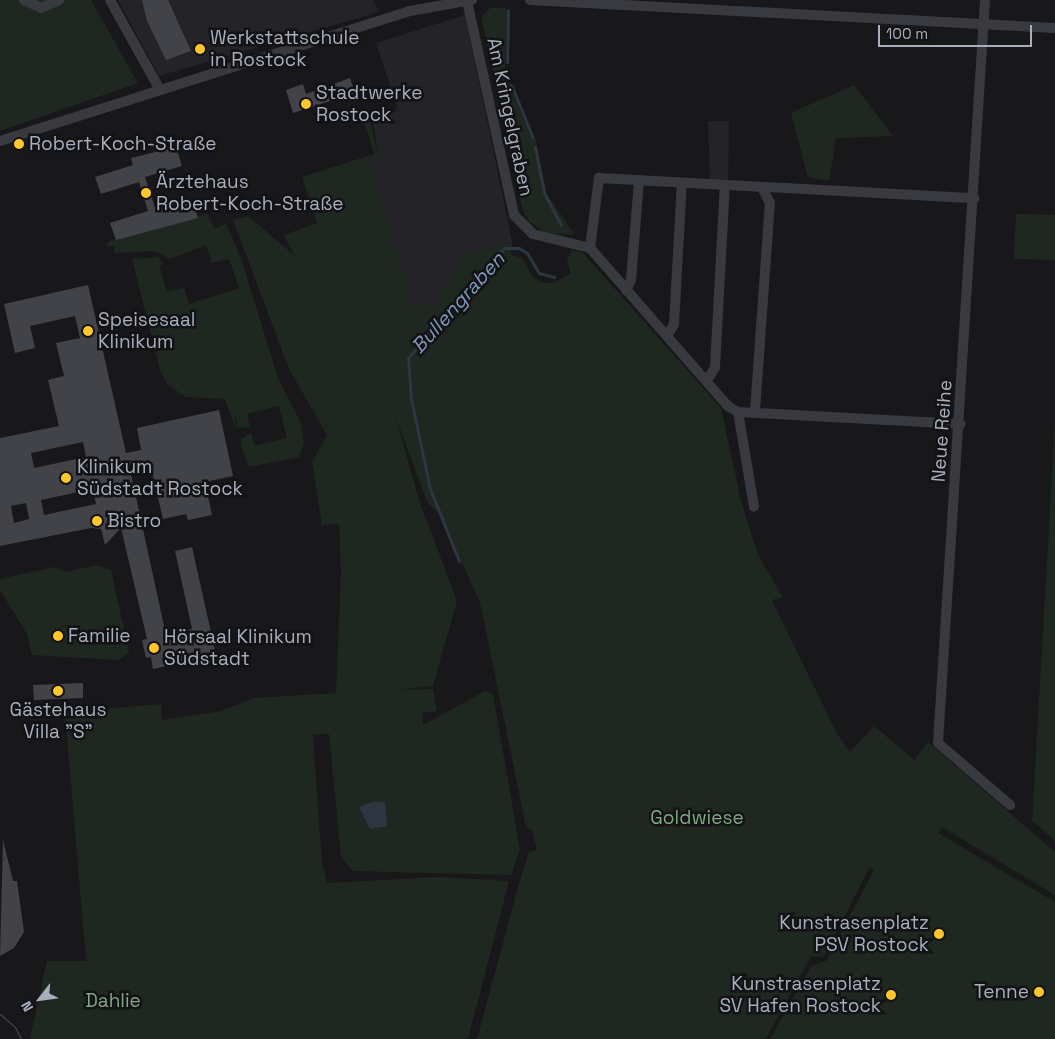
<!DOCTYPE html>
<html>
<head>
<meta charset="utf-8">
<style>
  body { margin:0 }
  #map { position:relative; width:1055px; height:1039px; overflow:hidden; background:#18181b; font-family:"Space Grotesk",sans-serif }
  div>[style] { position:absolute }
  .built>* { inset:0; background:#242428 }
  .green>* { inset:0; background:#1e2720 }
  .water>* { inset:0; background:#2d3641 }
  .stream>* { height:3px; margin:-1.5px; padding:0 1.5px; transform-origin:1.5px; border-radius:1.5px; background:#2d3641 }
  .building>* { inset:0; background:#424348 }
  .minor>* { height:10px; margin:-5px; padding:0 5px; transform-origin:5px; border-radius:5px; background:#393a40 }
  .tram>* { height:1px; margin:-0.5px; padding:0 0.5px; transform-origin:0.5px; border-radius:0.5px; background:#4c4d56 }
  .dots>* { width:14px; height:14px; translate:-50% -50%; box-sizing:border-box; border:2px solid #131316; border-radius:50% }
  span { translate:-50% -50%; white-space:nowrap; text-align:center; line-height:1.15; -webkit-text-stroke:5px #131316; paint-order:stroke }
  .poi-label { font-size:19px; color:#a9aebc }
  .left { translate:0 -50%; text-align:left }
  .right { translate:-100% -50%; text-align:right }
  .street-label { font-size:19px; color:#a9aebc }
  .park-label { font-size:19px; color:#7fa984 }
  .water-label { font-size:20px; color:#7d99ba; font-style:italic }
  .north { position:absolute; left:15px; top:974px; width:50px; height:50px; -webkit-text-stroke:4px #131316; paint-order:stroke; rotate:240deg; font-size:14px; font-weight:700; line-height:20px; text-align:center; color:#a9aebc }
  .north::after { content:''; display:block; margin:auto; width:18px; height:22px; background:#a9aebc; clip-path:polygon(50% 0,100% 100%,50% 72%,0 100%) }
  .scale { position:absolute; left:878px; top:25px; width:154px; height:22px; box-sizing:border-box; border:2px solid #a9aebc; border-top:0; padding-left:6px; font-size:15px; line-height:18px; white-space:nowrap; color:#a9aebc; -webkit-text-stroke:4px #131316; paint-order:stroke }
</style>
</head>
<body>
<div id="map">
  <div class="built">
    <i style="clip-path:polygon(118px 0,373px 0,379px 12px,159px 76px)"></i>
    <i style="clip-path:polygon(465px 15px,512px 241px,461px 257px,438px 303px,413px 306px,368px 159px,378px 154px,372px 115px,397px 107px,376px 43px)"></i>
    <i style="clip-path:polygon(708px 121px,729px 121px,728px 186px,710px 184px)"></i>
  </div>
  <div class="green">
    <i style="clip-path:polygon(0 0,91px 0,138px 83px,0 131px)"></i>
    <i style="clip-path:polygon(490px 8px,507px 8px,505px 73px,522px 116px,535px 137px,547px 194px,574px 234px,571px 235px,544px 232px,529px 221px,522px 209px,481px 17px)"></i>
    <i style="clip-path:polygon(854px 85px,893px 136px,836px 138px,829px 181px,808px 177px,791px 113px)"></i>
    <i style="clip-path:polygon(367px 109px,378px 154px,369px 159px,413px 306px,438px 302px,461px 257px,512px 241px,511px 255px,522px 258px,532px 276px,543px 283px,554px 283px,571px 273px,567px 262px,571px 250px,583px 253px,721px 408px,741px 501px,758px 555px,783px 597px,772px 600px,837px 734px,850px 752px,874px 726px,914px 760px,928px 742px,1055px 852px,1055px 895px,942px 827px,938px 833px,1055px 902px,1055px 1039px,770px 1039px,811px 966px,826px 961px,874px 870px,869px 868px,824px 957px,811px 956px,766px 1039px,477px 1039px,520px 880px,529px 852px,537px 850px,532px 830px,526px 827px,480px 602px,439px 513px,427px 502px,395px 415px,420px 503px,457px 601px,433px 686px,397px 690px,433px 689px,437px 711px,422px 713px,423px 725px,485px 691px,493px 694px,520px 850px,511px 875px,353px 871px,341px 857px,329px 734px,313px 734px,322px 864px,327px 883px,439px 877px,509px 881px,468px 1039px,30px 1039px,47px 961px,86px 961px,65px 712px,161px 704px,162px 720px,221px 711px,254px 698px,336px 693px,341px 572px,339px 524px,322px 525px,312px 462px,327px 435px,289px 369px,233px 220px,248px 216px,294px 255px,284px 235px,317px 223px,302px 177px,374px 154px,361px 111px)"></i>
    <i style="clip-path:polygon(207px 214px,215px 229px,226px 224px,241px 258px,278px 378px,301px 423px,304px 443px,299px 457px,249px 467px,237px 435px,241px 444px,241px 439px,251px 433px,255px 446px,287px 438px,279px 406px,247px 414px,250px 427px,238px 428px,234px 412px,236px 430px,225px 399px,186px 397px,168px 385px,161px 373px,132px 259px,158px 257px,163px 264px,159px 266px,167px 292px,184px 288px,189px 304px,239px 288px,229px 259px,212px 263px,206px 245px,170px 259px,155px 251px,114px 253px,114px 246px,106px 246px,110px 241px)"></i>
    <i style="clip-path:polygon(1016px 214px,1055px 215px,1055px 260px,1014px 259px)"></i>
    <i style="clip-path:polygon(1055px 423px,1055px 841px,1032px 821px)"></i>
    <i style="clip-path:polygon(96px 565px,111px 570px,129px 652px,119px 660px,32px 655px,27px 634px,0 590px,0 579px,54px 567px,66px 572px)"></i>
  </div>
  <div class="water">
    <i style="clip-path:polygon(372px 802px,385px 802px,387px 826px,370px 829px,359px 807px)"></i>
  </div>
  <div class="stream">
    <i style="left:507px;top:62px;width:52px;rotate:-88.9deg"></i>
    <i style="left:506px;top:72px;width:71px;rotate:67.8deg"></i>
    <i style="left:535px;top:147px;width:47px;rotate:78.9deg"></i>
    <i style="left:544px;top:193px;width:36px;rotate:62deg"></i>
    <i style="left:459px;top:561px;width:78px;rotate:-111.9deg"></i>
    <i style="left:430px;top:489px;width:92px;rotate:-101.9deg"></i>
    <i style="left:411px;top:399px;width:41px;rotate:-94.2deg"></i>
    <i style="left:408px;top:358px;width:146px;rotate:-48.9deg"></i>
    <i style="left:504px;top:248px;width:15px"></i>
    <i style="left:519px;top:248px;width:9px;rotate:32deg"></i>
    <i style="left:527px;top:253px;width:23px;rotate:59deg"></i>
    <i style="left:539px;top:273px;width:16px;rotate:15deg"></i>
  </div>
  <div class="building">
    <i style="clip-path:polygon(142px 0,168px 0,191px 51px,166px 60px,147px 21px)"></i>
    <i style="clip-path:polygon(350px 78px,355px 93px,293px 113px,286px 90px,303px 84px,306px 94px)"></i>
    <i style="clip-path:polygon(176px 147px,182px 166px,145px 177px,156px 211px,193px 200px,198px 218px,116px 240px,110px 223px,148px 211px,139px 182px,101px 194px,95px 177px,133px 165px,131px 158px)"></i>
    <i style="clip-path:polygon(evenodd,88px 285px,126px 453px,141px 450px,137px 428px,219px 410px,233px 476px,205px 482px,212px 515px,188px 520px,186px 514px,163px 519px,149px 460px,129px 465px,166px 635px,192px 629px,175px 551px,192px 547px,216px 655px,153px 669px,151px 657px,146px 658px,142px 640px,147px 639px,121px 528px,105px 545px,101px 529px,91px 528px,0 546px,0 438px,59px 426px,48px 380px,64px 376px,56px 343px,80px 338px,75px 316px,30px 326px,35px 348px,15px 353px,4px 304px,88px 285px,83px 442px,86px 457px,34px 468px,31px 453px,83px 442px,88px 285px,93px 489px,96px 504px,44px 515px,41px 500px,93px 489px,88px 285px,26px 503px,29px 519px,14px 523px,11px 506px,26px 503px)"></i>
    <i style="clip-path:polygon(83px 683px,83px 698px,34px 700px,33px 685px)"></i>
    <i style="clip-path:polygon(3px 840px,13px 881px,17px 881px,24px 932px,14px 948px,0 956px)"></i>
  </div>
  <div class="minor">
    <i style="left:24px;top:0;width:19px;rotate:25deg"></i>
    <i style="left:41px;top:8px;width:20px;rotate:-24deg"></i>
    <i style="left:110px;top:0;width:103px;rotate:60.9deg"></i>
    <i style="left:530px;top:0;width:526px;rotate:3.05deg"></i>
    <i style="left:985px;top:0;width:744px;rotate:93.62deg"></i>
    <i style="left:938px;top:743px;width:95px;rotate:40.7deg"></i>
    <i style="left:467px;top:1px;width:219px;rotate:77.6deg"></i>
    <i style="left:514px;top:215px;width:27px;rotate:45deg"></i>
    <i style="left:533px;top:234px;width:59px;rotate:13.8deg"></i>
    <i style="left:590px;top:248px;width:210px;rotate:48.9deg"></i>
    <i style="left:728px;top:406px;width:12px;rotate:31deg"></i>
    <i style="left:738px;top:412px;width:223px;rotate:3.1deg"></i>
    <i style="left:0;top:141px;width:430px;rotate:-17.6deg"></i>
    <i style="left:410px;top:11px;width:63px;rotate:-10.1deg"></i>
    <i style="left:590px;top:248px;width:71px;rotate:-82.7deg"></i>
    <i style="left:599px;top:178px;width:376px;rotate:3.1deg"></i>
    <i style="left:626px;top:290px;width:11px;rotate:-63deg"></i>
    <i style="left:631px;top:280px;width:100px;rotate:-85.4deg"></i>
    <i style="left:667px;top:336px;width:14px;rotate:-60deg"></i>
    <i style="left:674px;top:324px;width:141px;rotate:-86.8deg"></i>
    <i style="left:707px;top:381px;width:16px;rotate:-60deg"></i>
    <i style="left:715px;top:367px;width:182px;rotate:-86.9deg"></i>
    <i style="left:755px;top:411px;width:209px;rotate:-85.9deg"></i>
    <i style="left:770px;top:203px;width:18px;rotate:-117deg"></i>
    <i style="left:738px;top:412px;width:96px;rotate:80.4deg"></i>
  </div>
  <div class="tram">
    <i style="left:0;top:1014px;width:20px;rotate:41deg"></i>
    <i style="left:15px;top:1027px;width:13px;rotate:63deg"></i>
  </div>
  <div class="dots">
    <i style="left:200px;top:49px;background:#ffc72c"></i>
    <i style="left:306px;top:104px;background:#ffc72c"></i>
    <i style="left:19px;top:144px;background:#ffc72c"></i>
    <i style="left:146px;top:193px;background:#ffc72c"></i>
    <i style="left:88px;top:331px;background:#ffc72c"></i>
    <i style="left:66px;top:478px;background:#ffc72c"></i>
    <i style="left:97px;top:521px;background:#ffc72c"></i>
    <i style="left:58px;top:636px;background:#ffc72c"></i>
    <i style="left:154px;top:648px;background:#ffc72c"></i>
    <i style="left:58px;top:691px;background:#ffc72c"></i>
    <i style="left:939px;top:934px;background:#ffc72c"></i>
    <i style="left:1039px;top:992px;background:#ffc72c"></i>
    <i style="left:891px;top:995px;background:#ffc72c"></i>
  </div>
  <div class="poi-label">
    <span class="left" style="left:210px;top:49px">Werkstattschule<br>in Rostock</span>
    <span class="left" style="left:316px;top:104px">Stadtwerke<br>Rostock</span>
    <span class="left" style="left:29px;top:144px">Robert-Koch-Straße</span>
    <span class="left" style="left:156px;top:193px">Ärztehaus<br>Robert-Koch-Straße</span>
    <span class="left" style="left:98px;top:331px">Speisesaal<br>Klinikum</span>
    <span class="left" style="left:77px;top:478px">Klinikum<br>Südstadt Rostock</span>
    <span class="left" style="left:107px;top:521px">Bistro</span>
    <span class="left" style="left:68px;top:636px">Familie</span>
    <span class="left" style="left:164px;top:648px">Hörsaal Klinikum<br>Südstadt</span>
    <span style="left:58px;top:721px">Gästehaus<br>Villa "S"</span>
    <span class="right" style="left:929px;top:934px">Kunstrasenplatz<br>PSV Rostock</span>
    <span class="right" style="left:881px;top:995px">Kunstrasenplatz<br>SV Hafen Rostock</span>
    <span class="right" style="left:1029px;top:992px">Tenne</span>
  </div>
  <div class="street-label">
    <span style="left:510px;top:117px;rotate:78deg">Am Kringelgraben</span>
    <span style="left:942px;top:431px;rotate:-86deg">Neue Reihe</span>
  </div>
  <div class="park-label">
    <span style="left:697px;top:818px">Goldwiese</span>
    <span style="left:113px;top:1001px">Dahlie</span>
  </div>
  <div class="water-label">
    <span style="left:458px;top:303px;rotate:-48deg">Bullengraben</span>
  </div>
  <div class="north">N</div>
  <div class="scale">100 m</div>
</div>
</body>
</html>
